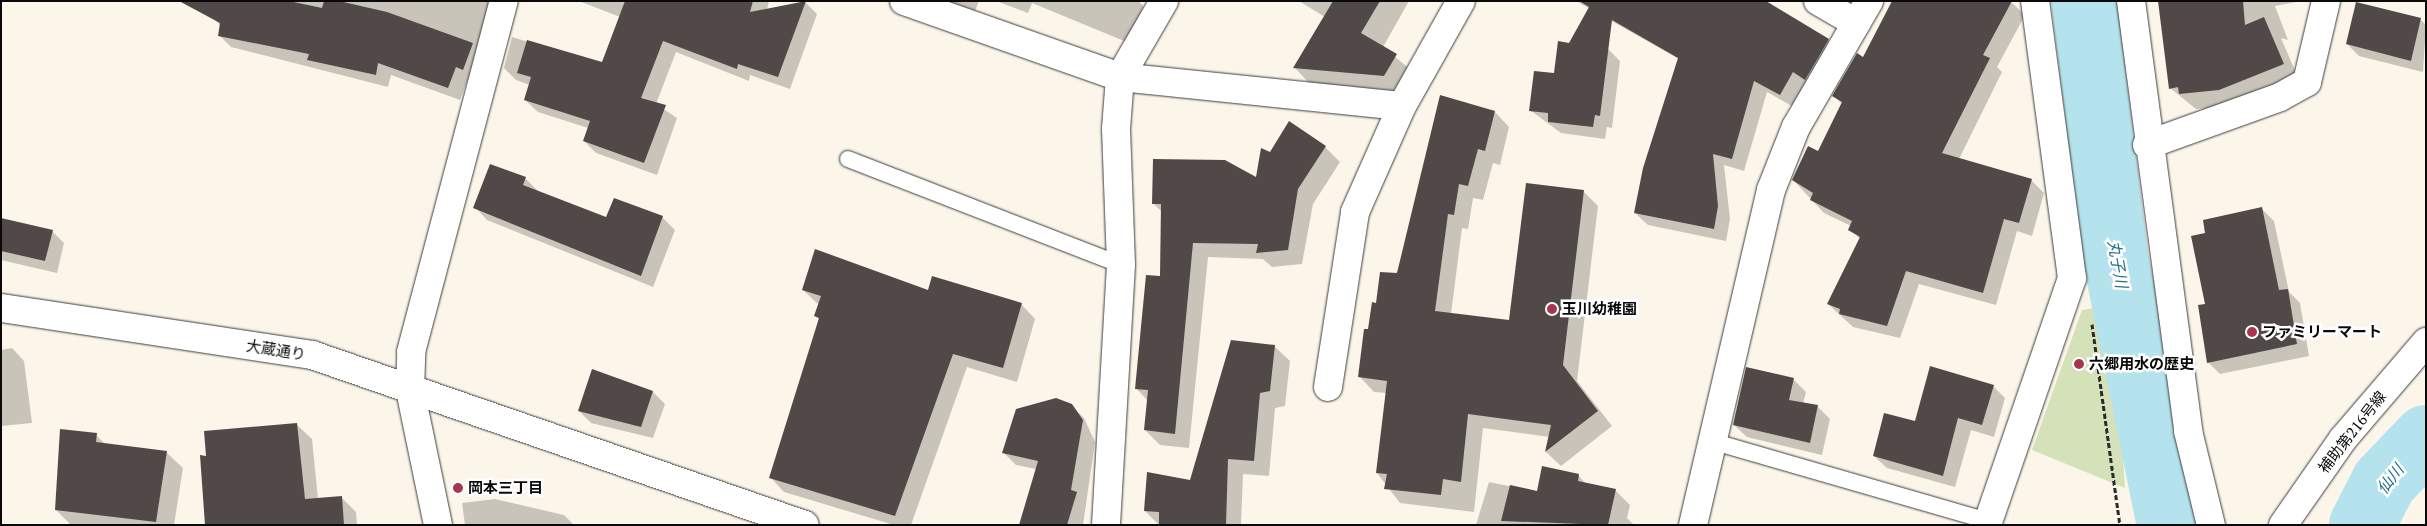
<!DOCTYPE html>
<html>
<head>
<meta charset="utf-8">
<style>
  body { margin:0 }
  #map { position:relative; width:2427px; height:526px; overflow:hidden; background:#fcf5e9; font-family:"PT Serif","Noto Sans JP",serif }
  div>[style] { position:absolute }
  .green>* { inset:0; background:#d5e1b8 }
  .shadow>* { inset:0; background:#0003 }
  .river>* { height:66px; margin:-33px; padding:0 33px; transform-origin:33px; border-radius:33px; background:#b4e2ed }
  .building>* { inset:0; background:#514947 }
  .path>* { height:3px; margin-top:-1.5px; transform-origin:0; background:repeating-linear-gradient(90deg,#2b2b2b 0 5px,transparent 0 7.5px) }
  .roads { filter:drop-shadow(0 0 1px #3c3c3c) drop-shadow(0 0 1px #3c3c3c) }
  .service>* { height:16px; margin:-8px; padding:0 8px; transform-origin:8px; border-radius:8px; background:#fff }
  .minor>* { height:28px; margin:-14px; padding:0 14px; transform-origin:14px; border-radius:14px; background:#fff }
  .tertiary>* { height:28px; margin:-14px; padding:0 14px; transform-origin:14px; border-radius:14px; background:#fff }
  .dots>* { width:14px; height:14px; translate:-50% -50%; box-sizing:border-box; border:2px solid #fff; border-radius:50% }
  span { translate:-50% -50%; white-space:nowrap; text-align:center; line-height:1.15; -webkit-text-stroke:5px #fff; paint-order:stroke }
  .poi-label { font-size:15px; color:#090909; font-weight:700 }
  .left { translate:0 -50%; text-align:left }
  .street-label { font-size:15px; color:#090909 }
  .water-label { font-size:16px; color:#257089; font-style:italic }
  .frame { position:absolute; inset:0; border:2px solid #090909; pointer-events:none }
</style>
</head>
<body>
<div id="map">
  <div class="green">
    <i style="clip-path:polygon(2113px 305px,2125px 488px,2032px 450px,2082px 310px)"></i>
  </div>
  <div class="shadow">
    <i style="clip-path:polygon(219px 1px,502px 1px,476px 81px,468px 79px,460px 100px,391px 75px,388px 87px,231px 47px,219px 35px,221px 26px,214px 19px)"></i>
    <i style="clip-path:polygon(579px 1px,769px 1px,767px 10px,805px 2px,817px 14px,790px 89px,750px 75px,749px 81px,676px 52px,656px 104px,677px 118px,657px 175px,596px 153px,584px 141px,588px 128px,538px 112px,525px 100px,530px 85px,516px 80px,504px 68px,512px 37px,602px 64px,620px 17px)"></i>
    <i style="clip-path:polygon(947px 1px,979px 1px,975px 11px)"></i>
    <i style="clip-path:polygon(996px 1px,1139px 1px,1143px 6px,1129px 43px,1032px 3px,1028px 13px)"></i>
    <i style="clip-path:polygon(1299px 1px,1409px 1px,1383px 47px,1411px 70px,1399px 91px,1309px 83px,1295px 68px,1325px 17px)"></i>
    <i style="clip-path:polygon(1576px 1px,1756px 1px,1828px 40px,1841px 52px,1792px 106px,1767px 92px,1744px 171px,1724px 165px,1730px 219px,1726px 241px,1648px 225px,1635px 213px,1679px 59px)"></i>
    <i style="clip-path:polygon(2010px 1px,2025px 15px,1997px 67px,2002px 72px,1959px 159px,2031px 180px,2044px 193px,2032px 236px,2017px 231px,1996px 305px,1919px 284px,1900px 338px,1853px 327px,1828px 304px,1860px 240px,1851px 226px,1824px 213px,1793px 180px,1818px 152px,1842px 104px,1834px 96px,1864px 58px)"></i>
    <i style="clip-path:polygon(2159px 1px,2301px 1px,2275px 6px,2288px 40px,2281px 38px,2299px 80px,2235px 106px,2196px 109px,2170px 88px)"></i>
    <i style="clip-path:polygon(2421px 20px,2426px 25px,2423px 72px,2359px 56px,2347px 44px)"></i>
    <i style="clip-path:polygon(1608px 49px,1620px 61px,1612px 128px,1607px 127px,1605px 139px,1561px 133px,1530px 110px,1555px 74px)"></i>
    <i style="clip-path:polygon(1495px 112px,1509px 127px,1500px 165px,1493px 163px,1483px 200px,1473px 198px,1468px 229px,1462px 228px,1451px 314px,1510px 322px,1584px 192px,1598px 206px,1577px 381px,1612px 426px,1561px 466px,1546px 452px,1550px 437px,1483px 428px,1474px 512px,1400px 503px,1377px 473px,1387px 393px,1374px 392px,1360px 377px,1369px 331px,1377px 304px)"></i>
    <i style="clip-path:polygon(1325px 147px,1340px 162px,1313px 204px,1302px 264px,1272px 267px,1263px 259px,1208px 257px,1189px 448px,1160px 445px,1145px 430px,1148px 401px,1136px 388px,1161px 278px,1162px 212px,1153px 203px,1257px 179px,1271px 154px)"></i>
    <i style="clip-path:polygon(525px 178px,538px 191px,607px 219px,662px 217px,675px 230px,653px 287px,487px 220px,475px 207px)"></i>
    <i style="clip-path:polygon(2261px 208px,2274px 221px,2289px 292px,2300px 303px,2309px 356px,2220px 374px,2208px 362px,2207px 234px)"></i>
    <i style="clip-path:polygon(1px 220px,52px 231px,64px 243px,57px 273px,1px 260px)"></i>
    <i style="clip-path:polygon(803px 290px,928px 291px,1021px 304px,1035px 319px,1017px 382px,967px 367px,911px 525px,894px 525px,784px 492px,770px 477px,820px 320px,816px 316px,819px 305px)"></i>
    <i style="clip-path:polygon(1274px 346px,1290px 361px,1285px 406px,1275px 408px,1269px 476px,1243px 474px,1241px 525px,1159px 525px,1145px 511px,1191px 481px)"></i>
    <i style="clip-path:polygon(12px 348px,24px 361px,32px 423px,1px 426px,1px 350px)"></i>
    <i style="clip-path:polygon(1793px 379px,1806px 392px,1803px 404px,1818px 407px,1830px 419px,1822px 455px,1747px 437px,1734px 425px)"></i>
    <i style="clip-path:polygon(1993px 386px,2005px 398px,1994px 437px,1971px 430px,1955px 487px,1887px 468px,1874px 456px,1916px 423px)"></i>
    <i style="clip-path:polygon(653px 392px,665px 404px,653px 438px,591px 423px,579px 411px)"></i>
    <i style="clip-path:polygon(1071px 405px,1084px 418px,1095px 442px,1083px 525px,1020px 525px,1036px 469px,1016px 465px,1004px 453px)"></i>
    <i style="clip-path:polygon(297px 425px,312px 439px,318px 499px,341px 497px,356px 512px,357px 525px,207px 525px,208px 457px)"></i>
    <i style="clip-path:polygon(96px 435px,106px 445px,166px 452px,183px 468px,174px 525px,71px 525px,56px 510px)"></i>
    <i style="clip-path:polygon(1578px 475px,1587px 485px,1615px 490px,1630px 505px,1627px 518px,1634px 525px,1476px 525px,1489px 482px,1538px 492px)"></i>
    <i style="clip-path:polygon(495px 499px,564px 515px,574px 525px,465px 525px,462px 503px)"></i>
  </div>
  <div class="river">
    <i style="left:2084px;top:1px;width:261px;rotate:83deg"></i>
    <i style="left:2116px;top:260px;width:270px;rotate:78.5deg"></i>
    <i style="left:2362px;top:525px;width:48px;rotate:-62.9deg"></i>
    <i style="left:2384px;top:482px;width:61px;rotate:-46.3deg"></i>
  </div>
  <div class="building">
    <i style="clip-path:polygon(179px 1px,289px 1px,322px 8px,324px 1px,339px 1px,387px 12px,473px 43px,463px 70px,456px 67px,448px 88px,378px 63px,376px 75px,307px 60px,309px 54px,218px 36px,220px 23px)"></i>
    <i style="clip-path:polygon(625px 1px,753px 1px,750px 12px,806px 1px,778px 77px,738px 64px,737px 69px,663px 41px,641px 98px,666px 105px,644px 163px,583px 141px,590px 121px,524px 100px,531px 77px,517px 73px,527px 40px,602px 62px)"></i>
    <i style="clip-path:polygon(1333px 1px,1380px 1px,1361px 33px,1397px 54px,1384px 76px,1293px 68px)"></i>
    <i style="clip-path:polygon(1579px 1px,1766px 1px,1829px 39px,1805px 80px,1793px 72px,1780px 95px,1754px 81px,1732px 159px,1713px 154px,1718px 206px,1714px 229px,1634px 213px,1643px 168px,1678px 58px,1612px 20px,1600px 116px,1595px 115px,1593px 127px,1548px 122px,1548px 113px,1529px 111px,1534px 71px,1554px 73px,1558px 41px,1569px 43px,1589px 7px)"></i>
    <i style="clip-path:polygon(1892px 1px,2012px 1px,1983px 55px,1990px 58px,1942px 153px,2032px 179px,2019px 223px,2004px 219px,1983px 293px,1906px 271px,1887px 326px,1839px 314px,1840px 309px,1827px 304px,1860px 237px,1848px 230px,1852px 221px,1810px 200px,1813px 193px,1792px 180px,1808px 146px,1818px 151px,1842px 102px,1832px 96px,1857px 53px,1863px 57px)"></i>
    <i style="clip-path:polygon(2158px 1px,2243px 1px,2245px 25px,2264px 17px,2284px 64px,2219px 90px,2179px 94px,2178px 87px,2169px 89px)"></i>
    <i style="clip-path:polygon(2356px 2px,2421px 18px,2411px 61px,2346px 44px)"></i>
    <i style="clip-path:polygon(1440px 95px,1495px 111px,1485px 151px,1478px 149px,1468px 186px,1459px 184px,1454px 215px,1448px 214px,1435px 311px,1509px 320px,1526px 183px,1584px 190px,1563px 365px,1598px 411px,1545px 452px,1551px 425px,1468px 414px,1461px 482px,1443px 479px,1441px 495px,1384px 489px,1387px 474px,1376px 473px,1387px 381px,1358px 377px,1364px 329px,1368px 329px,1372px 302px,1376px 303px,1380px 272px,1397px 273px)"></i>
    <i style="clip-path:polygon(1289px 121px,1326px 146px,1298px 189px,1288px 250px,1256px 253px,1258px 244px,1193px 243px,1175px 434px,1144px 430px,1148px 390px,1135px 389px,1146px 275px,1160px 276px,1161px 204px,1152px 204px,1153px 159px,1225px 160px,1256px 177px,1261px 148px,1270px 152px)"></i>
    <i style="clip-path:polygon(490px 164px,526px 177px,523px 185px,606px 217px,614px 198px,663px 216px,641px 276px,473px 208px)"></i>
    <i style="clip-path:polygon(2262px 207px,2279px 290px,2288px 289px,2297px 344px,2207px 363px,2198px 305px,2205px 304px,2191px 236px,2205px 233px,2203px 220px)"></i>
    <i style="clip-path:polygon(1px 218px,53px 230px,45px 261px,1px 251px)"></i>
    <i style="clip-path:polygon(815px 249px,928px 290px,932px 276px,1022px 303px,1003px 368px,953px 354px,895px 516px,769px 478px,819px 318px,814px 316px,821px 296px,802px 290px)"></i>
    <i style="clip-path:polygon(1231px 340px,1275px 345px,1270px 391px,1260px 393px,1254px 461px,1228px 459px,1226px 525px,1159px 525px,1159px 512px,1144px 511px,1147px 472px,1190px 480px)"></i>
    <i style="clip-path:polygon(1930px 366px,1994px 385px,1982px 425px,1958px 418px,1943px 476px,1873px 456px,1884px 413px,1915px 421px)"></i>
    <i style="clip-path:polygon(1746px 367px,1794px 378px,1789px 400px,1818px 405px,1810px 443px,1733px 425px)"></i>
    <i style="clip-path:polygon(592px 369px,653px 391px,641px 427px,578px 411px)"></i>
    <i style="clip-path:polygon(1056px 398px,1072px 404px,1083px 420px,1071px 490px,1077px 492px,1067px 525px,1019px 525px,1038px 461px,1002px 453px,1016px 409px)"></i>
    <i style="clip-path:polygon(297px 423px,305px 499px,342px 496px,344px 525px,205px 525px,200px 455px,206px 456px,204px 431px)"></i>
    <i style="clip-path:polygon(60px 429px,97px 433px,96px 442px,167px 451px,156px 522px,55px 510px)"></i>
    <i style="clip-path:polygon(1542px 466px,1579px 474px,1578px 481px,1616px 489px,1608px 525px,1501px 521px,1510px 485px,1537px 491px)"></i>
  </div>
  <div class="path">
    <i style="left:2092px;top:324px;width:203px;rotate:82.1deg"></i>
  </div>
  <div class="roads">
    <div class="service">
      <i style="left:848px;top:159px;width:293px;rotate:21.2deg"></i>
      <i style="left:1711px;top:441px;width:288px;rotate:16.1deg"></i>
    </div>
    <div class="minor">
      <i style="left:904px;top:1px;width:229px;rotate:19.4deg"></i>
      <i style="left:1120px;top:77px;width:283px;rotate:5.9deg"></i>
      <i style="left:1818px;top:1px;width:44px;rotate:30.1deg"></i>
      <i style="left:2131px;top:1px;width:434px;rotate:82.4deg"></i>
      <i style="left:2188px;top:431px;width:97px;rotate:76.3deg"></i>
      <i style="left:2147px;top:145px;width:141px;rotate:-19.8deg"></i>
      <i style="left:2280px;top:97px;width:31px;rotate:-29deg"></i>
      <i style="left:2307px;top:82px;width:83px;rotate:-76.8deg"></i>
      <i style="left:1328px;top:387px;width:177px;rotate:-81.2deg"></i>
      <i style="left:1355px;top:212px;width:116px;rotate:-66.1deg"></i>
      <i style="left:1402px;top:106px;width:120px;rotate:-60.7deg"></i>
      <i style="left:438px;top:525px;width:138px;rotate:-101.7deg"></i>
      <i style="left:410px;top:390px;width:38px;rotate:-88deg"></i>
      <i style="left:411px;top:352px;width:363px;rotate:-75.2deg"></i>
      <i style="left:1106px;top:525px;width:260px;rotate:-86.7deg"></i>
      <i style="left:1121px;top:265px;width:136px;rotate:-92.1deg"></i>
      <i style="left:1116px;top:129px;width:52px;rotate:-85.6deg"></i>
      <i style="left:1120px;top:77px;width:88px;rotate:-59.9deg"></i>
      <i style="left:1693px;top:525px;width:344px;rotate:-76.9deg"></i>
      <i style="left:1771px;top:190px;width:68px;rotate:-68.4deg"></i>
      <i style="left:1796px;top:127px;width:146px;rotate:-59.9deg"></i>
      <i style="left:1987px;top:525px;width:261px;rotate:-71deg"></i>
      <i style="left:2072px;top:278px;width:279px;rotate:-97.6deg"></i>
      <i style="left:2283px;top:525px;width:105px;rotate:-55.1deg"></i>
      <i style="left:2343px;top:439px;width:128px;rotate:-49.4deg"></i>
    </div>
    <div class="tertiary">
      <i style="left:1px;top:308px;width:315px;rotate:8.6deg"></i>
      <i style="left:312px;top:355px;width:521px;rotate:19.03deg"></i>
    </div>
  </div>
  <div class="dots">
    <i style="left:1552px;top:309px;background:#a63550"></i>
    <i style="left:2252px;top:332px;background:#a63550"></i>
    <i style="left:2079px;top:364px;background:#a63550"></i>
    <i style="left:458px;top:488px;background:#a63550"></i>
  </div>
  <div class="poi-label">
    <span class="left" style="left:1562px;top:309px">玉川幼稚園</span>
    <span class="left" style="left:2262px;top:332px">ファミリーマート</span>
    <span class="left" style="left:2089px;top:364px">六郷用水の歴史</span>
    <span class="left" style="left:468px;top:488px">岡本三丁目</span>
  </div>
  <div class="street-label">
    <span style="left:276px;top:350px;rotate:9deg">大蔵通り</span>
    <span style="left:2352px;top:432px;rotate:-52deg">補助第216号線</span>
  </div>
  <div class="water-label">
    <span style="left:2118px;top:264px;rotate:80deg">丸子川</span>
    <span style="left:2390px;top:479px;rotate:-52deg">仙川</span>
  </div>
  <div class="frame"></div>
</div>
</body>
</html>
